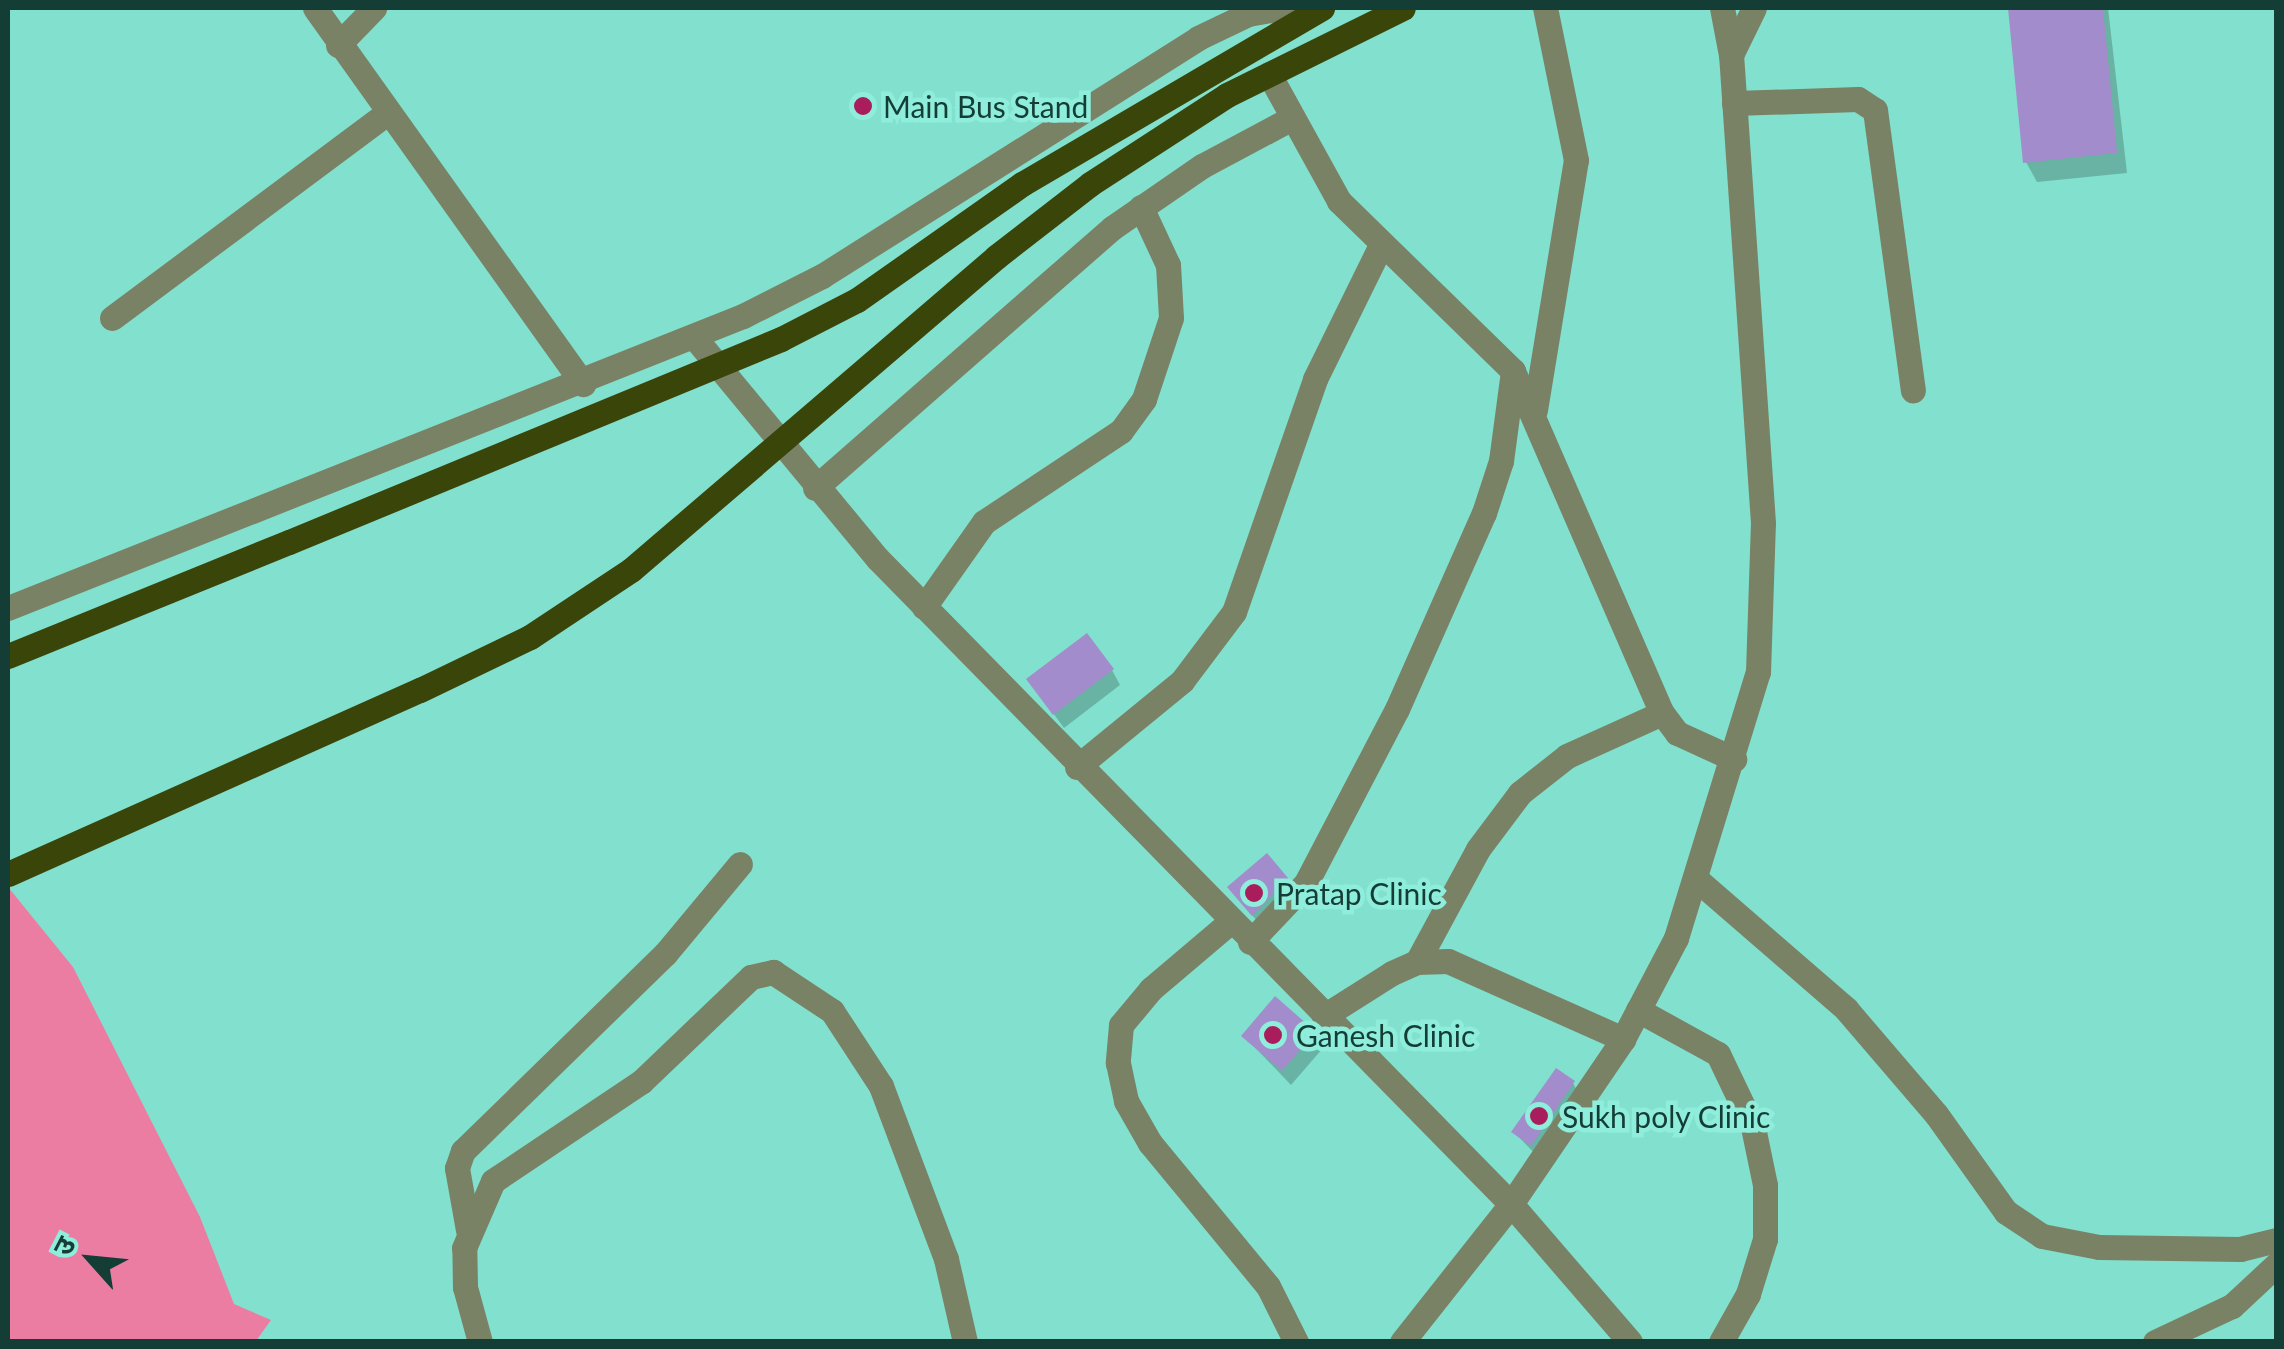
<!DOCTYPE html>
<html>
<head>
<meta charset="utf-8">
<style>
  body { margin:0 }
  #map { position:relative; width:2284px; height:1349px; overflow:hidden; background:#82e0ce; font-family:Lato,"Noto Sans Devanagari",sans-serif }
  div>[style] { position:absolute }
  .water>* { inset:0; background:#ec7da2 }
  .shadow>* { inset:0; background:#0003 }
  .building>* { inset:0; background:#a28ccb }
  .minor>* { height:25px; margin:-12.5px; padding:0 12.5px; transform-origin:12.5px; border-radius:12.5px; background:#7a8266 }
  .major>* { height:25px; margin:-12.5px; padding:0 12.5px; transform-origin:12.5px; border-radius:12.5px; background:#3a450a }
  .major-bridge>* { height:25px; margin:-12.5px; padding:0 12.5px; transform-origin:12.5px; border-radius:12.5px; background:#3a450a }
  .dots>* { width:28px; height:28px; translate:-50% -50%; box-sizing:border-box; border:5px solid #8feddb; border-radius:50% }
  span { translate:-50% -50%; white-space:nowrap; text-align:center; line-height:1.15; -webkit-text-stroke:9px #8feddb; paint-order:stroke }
  .poi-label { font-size:30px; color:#143d36 }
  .left { translate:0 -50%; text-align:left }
  .frame { position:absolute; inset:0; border:10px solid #143d36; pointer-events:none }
  .north { position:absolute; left:40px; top:1209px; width:100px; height:100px; -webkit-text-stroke:8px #8feddb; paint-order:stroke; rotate:297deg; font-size:28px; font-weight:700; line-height:40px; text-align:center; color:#143d36 }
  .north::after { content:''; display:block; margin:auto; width:35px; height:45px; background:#143d36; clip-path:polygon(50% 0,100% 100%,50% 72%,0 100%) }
</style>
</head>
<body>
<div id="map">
  <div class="water">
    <i style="clip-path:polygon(8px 887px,73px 967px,200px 1217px,234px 1304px,271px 1320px,256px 1341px,8px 1341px)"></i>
  </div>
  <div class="shadow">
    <i style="clip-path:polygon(2010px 8px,2108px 8px,2127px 173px,2037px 182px,2026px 162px)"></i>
    <i style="clip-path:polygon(1112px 670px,1120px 685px,1064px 728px,1029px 680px)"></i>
    <i style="clip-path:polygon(1286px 879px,1292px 889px,1259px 923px,1236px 897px)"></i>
    <i style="clip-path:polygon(1314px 1033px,1323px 1048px,1291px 1085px,1244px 1036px)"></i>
    <i style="clip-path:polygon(1573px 1083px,1581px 1098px,1540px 1159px,1514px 1132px)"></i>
  </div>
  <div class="building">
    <i style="clip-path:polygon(2008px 8px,2103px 8px,2117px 153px,2023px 163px)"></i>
    <i style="clip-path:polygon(1087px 633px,1114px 669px,1053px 715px,1026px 679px)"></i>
    <i style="clip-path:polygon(1267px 853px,1288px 878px,1252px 916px,1227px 887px)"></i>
    <i style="clip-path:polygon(1275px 996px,1316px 1032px,1282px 1071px,1241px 1036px)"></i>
    <i style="clip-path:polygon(1556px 1068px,1575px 1081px,1531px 1146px,1511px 1132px)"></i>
  </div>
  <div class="minor">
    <i style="left:315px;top:8px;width:462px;rotate:54.5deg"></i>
    <i style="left:338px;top:45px;width:52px;rotate:-45.8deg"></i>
    <i style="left:1731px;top:55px;width:52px;rotate:-63.9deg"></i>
    <i style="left:1269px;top:74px;width:145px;rotate:61.1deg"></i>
    <i style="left:1339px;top:201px;width:243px;rotate:44.3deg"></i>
    <i style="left:1513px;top:371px;width:373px;rotate:66.5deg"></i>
    <i style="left:1662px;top:713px;width:25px;rotate:53deg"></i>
    <i style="left:1677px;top:733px;width:63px;rotate:24.5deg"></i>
    <i style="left:1734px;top:103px;width:124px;rotate:-1.8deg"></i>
    <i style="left:1858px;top:99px;width:20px;rotate:33deg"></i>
    <i style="left:1875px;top:110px;width:283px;rotate:82.3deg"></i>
    <i style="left:112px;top:318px;width:343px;rotate:-36.7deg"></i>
    <i style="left:695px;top:338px;width:287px;rotate:50.4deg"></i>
    <i style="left:878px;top:559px;width:904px;rotate:45.54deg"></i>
    <i style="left:1511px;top:1204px;width:182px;rotate:49.2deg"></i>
    <i style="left:1535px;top:410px;width:253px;rotate:-80.7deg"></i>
    <i style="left:1576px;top:160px;width:155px;rotate:-101.5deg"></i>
    <i style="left:815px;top:488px;width:395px;rotate:-41.2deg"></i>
    <i style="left:1112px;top:228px;width:109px;rotate:-34.6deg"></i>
    <i style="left:1202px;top:166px;width:102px;rotate:-28.1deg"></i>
    <i style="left:924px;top:607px;width:104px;rotate:-54.8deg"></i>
    <i style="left:984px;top:522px;width:164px;rotate:-33.6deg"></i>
    <i style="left:1121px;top:431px;width:39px;rotate:-54deg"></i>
    <i style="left:1144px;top:399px;width:85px;rotate:-71.6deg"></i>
    <i style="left:1171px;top:318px;width:53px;rotate:-93.2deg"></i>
    <i style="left:1168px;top:265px;width:64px;rotate:-115deg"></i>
    <i style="left:8px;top:608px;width:791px;rotate:-21.67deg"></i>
    <i style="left:743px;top:316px;width:89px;rotate:-26.9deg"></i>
    <i style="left:822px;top:276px;width:445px;rotate:-32.3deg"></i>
    <i style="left:1198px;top:38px;width:55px;rotate:-25.6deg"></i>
    <i style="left:1248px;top:14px;width:35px;rotate:-10deg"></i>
    <i style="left:1077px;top:767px;width:136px;rotate:-39.3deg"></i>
    <i style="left:1182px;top:681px;width:86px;rotate:-53deg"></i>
    <i style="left:1234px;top:612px;width:247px;rotate:-70.8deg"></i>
    <i style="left:1315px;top:379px;width:149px;rotate:-63.8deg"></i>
    <i style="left:1695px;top:878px;width:200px;rotate:40.9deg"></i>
    <i style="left:1846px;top:1009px;width:138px;rotate:49.4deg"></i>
    <i style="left:1936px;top:1114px;width:120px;rotate:54.5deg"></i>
    <i style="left:2006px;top:1212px;width:43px;rotate:33.7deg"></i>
    <i style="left:2042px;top:1236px;width:58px;rotate:10.9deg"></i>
    <i style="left:2099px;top:1247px;width:141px;rotate:0.8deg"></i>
    <i style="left:2240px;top:1249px;width:37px;rotate:-14deg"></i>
    <i style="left:1230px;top:922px;width:104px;rotate:139.7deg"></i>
    <i style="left:1151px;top:989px;width:47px;rotate:129.8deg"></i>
    <i style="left:1121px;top:1025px;width:38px;rotate:95deg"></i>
    <i style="left:1118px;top:1063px;width:39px;rotate:78deg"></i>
    <i style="left:1126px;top:1101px;width:48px;rotate:60.3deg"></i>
    <i style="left:1150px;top:1143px;width:185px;rotate:50.5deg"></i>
    <i style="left:1268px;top:1286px;width:63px;rotate:63.4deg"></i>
    <i style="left:1250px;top:942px;width:81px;rotate:-46.5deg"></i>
    <i style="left:1306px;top:883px;width:196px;rotate:-62.4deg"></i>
    <i style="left:1397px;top:709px;width:214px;rotate:-66.1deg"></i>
    <i style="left:1484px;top:513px;width:55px;rotate:-71.9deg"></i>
    <i style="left:1501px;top:461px;width:91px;rotate:-82.4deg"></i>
    <i style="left:1417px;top:962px;width:128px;rotate:-61.6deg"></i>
    <i style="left:1478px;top:849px;width:70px;rotate:-53.1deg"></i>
    <i style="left:1520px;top:793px;width:60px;rotate:-38.2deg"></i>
    <i style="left:1567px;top:756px;width:104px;rotate:-24.4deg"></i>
    <i style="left:1638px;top:1010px;width:91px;rotate:28.8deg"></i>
    <i style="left:1718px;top:1054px;width:81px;rotate:64.4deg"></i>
    <i style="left:1753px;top:1127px;width:59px;rotate:78.3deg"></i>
    <i style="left:1765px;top:1185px;width:54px;rotate:90deg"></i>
    <i style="left:1765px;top:1239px;width:58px;rotate:107.2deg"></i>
    <i style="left:1748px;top:1294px;width:55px;rotate:119.4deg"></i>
    <i style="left:1324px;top:1016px;width:80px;rotate:-32.3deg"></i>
    <i style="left:1392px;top:973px;width:27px;rotate:-24deg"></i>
    <i style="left:1417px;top:962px;width:31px;rotate:-2deg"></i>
    <i style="left:1448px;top:961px;width:192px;rotate:24deg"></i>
    <i style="left:468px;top:1230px;width:63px;rotate:-100.1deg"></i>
    <i style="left:457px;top:1168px;width:18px;rotate:-71deg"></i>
    <i style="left:463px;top:1151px;width:282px;rotate:-44.3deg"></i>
    <i style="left:665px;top:954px;width:117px;rotate:-50.2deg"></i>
    <i style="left:480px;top:1342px;width:57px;rotate:-105.3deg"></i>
    <i style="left:465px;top:1287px;width:39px;rotate:-91deg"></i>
    <i style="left:464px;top:1248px;width:73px;rotate:-66.6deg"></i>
    <i style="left:493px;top:1181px;width:178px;rotate:-33.8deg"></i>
    <i style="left:641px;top:1082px;width:152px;rotate:-43.7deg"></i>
    <i style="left:751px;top:977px;width:23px;rotate:-13deg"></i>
    <i style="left:773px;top:972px;width:71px;rotate:33.5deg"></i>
    <i style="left:832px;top:1011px;width:90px;rotate:56.8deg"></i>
    <i style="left:881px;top:1086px;width:185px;rotate:69.4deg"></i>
    <i style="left:946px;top:1259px;width:85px;rotate:77.1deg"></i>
    <i style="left:1402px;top:1342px;width:176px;rotate:-51.7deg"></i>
    <i style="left:1511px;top:1204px;width:199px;rotate:-55.8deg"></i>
    <i style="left:1623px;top:1039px;width:114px;rotate:-62.3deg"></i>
    <i style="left:1676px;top:938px;width:278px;rotate:-72.9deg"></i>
    <i style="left:1758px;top:672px;width:149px;rotate:-88.1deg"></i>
    <i style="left:1763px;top:523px;width:469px;rotate:-93.9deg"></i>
    <i style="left:1731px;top:55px;width:48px;rotate:-100.8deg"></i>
    <i style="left:2155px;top:1342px;width:85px;rotate:-25.1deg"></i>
    <i style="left:2232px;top:1306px;width:60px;rotate:-43deg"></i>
  </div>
  <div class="major">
    <i style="left:1022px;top:184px;width:348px;rotate:-30.4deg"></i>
    <i style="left:996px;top:257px;width:119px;rotate:-37.8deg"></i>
    <i style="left:1090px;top:184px;width:163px;rotate:-33deg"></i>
    <i style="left:1227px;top:95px;width:196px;rotate:-26.3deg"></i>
    <i style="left:8px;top:656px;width:303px;rotate:-22.1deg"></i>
    <i style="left:8px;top:874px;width:451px;rotate:-24.1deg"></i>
  </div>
  <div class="major-bridge">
    <i style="left:289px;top:542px;width:532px;rotate:-22.42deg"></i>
    <i style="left:781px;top:339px;width:85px;rotate:-27.2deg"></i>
    <i style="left:857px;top:300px;width:202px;rotate:-35.1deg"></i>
    <i style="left:420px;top:690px;width:122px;rotate:-25.7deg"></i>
    <i style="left:530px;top:637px;width:121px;rotate:-33.6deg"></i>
    <i style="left:631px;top:570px;width:481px;rotate:-40.6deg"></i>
  </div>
  <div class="dots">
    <i style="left:863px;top:106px;background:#aa1d5d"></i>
    <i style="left:1254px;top:893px;background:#aa1d5d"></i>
    <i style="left:1273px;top:1035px;background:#aa1d5d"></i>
    <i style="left:1539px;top:1116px;background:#aa1d5d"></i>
  </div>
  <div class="poi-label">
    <span class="left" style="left:883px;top:106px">Main Bus Stand</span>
    <span class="left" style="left:1276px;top:893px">Pratap Clinic</span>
    <span class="left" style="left:1296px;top:1035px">Ganesh Clinic</span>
    <span class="left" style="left:1562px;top:1116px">Sukh poly Clinic</span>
  </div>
  <div class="frame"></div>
  <div class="north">उ</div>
</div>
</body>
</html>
